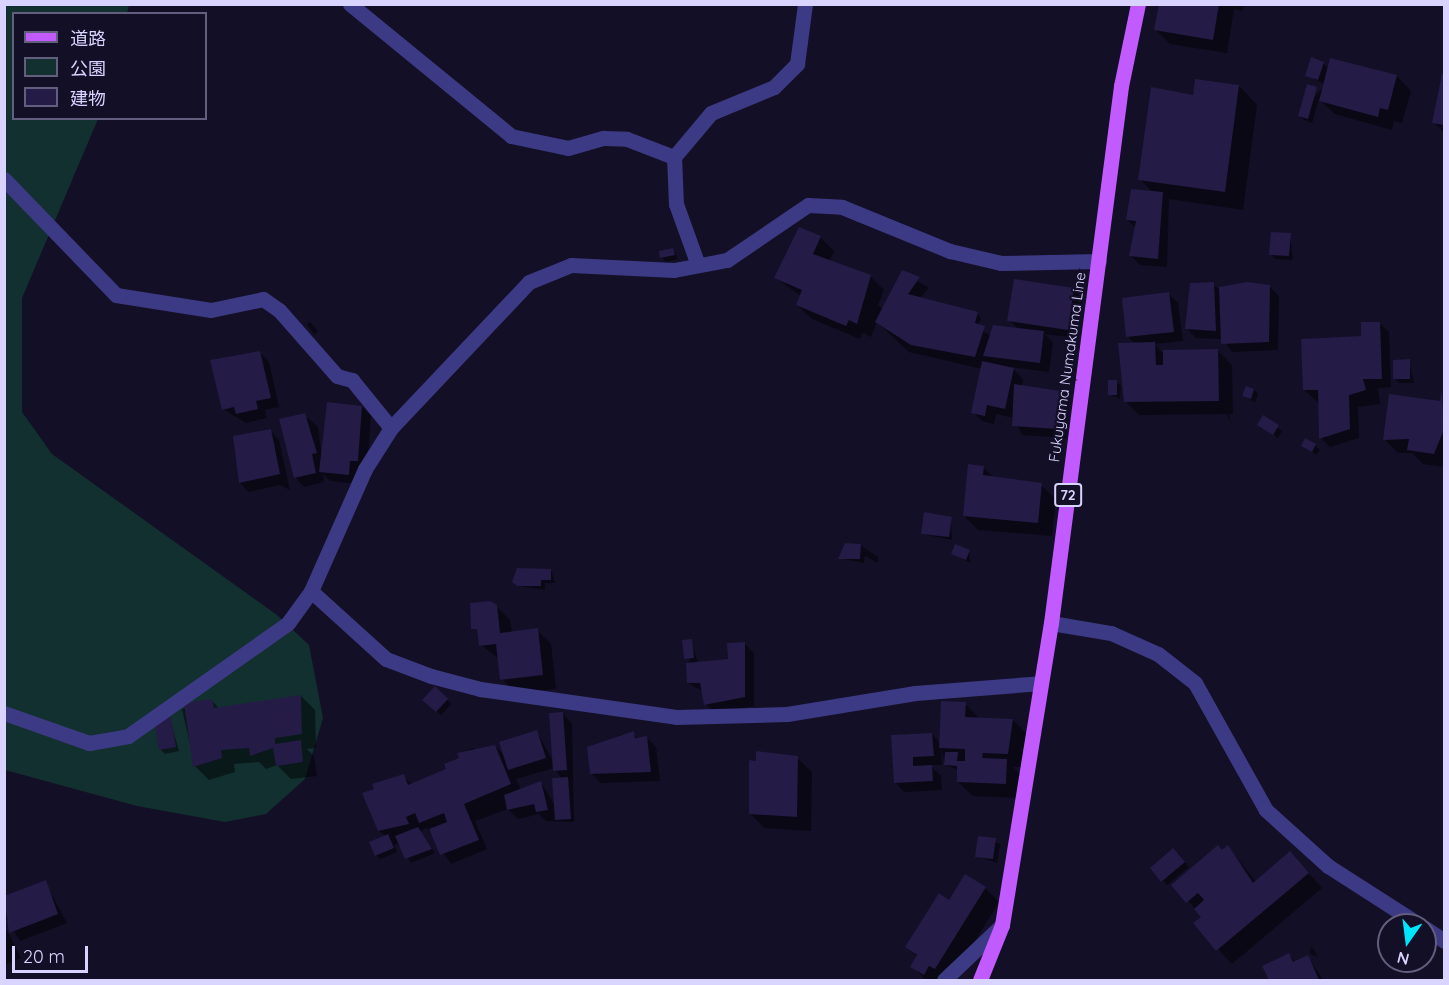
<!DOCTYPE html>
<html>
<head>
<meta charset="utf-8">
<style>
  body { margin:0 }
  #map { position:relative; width:1449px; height:985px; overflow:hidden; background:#130f26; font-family:Quicksand,"Noto Sans JP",sans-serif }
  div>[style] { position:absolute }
  .green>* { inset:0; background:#12302f }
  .shadow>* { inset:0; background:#0007 }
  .building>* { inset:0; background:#241b47 }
  .minor>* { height:15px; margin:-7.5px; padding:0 7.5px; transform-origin:7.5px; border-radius:7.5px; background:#3d3a85 }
  .major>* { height:15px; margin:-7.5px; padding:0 7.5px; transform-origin:7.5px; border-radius:7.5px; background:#c25bff }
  span { translate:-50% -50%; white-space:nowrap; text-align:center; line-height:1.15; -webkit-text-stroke:4.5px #130f26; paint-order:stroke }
  .shield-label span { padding:2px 4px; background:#130f26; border:2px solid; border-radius:4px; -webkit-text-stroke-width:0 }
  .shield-label { font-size:14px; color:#d9d4ff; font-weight:700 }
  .street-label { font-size:15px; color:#d9d4ff }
  .frame { position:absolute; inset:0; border:6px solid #d9d4ff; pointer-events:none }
  .legend { position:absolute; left:12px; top:12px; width:195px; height:108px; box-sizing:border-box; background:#130f26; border:2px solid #625e7d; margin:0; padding:8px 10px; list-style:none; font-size:18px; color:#d9d4ff }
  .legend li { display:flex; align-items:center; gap:12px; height:30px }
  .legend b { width:30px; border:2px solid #625e7d }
  .north { position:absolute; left:1377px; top:913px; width:60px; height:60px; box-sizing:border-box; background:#130f26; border:2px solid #625e7d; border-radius:50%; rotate:194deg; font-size:16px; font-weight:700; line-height:24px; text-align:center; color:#d9d4ff }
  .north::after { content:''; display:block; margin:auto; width:21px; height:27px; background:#00e5ff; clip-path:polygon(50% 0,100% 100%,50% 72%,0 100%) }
  .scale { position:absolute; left:12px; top:946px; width:76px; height:27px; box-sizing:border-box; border:3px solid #d9d4ff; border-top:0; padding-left:8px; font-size:18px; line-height:21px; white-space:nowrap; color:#d9d4ff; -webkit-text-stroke:4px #130f26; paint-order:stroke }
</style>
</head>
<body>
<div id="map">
  <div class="green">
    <i style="clip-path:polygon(4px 5px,129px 5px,127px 13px,14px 14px,14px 118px,98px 119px,22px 298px,22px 412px,52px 454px,277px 615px,309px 645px,323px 718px,305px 779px,266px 814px,225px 822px,137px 806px,5px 770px)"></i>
  </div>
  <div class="shadow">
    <i style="clip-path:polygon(1160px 4px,1244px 4px,1243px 11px,1234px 9px,1227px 53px,1170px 44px,1156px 30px)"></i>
    <i style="clip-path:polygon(1331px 60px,1397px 76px,1411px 91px,1402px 123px,1394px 121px,1392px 130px,1335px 114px,1319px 99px,1312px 123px,1304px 120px,1300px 116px,1325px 84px,1307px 76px,1323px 63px,1329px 69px)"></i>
    <i style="clip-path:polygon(1444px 75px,1444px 132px,1433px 122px)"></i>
    <i style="clip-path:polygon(1239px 86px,1257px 105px,1243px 210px,1169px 199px,1167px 267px,1140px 265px,1131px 256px,1136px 228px,1127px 220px,1153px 193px,1140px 179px,1194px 97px)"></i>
    <i style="clip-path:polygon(1290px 235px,1293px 260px,1275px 259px,1271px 254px)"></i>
    <i style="clip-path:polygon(820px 237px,834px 251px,829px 262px,870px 276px,884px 290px,878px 305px,883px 310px,903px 272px,929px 288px,919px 299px,977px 313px,981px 318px,976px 329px,991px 335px,1018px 329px,1009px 320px,1074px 290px,1083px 299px,1077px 338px,1044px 334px,1053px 342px,1049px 372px,1011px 367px,1023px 379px,1021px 387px,1059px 392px,1069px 402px,1066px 438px,1022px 435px,1014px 418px,996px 414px,994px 424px,982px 421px,973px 412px,982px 369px,909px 352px,877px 322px,871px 337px,863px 333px,860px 339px,812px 319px,797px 305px,801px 296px,776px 278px)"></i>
    <i style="clip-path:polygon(673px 249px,678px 259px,666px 262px,662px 257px)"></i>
    <i style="clip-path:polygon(1213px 284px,1221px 291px,1269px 286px,1279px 296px,1278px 350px,1232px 352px,1223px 339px,1196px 338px,1187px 329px)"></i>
    <i style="clip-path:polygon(1169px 294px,1178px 303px,1183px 341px,1154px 344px,1162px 352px,1218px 351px,1232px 365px,1233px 414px,1228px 414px,1232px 425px,1226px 414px,1139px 415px,1125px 401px,1135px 344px,1128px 337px)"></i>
    <i style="clip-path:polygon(310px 322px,318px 332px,314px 334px,307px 324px)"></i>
    <i style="clip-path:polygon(1379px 323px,1389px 332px,1391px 387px,1378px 388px,1380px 404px,1358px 407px,1359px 438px,1330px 447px,1321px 438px,1320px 404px,1304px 390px)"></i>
    <i style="clip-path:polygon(259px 352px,269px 362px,279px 407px,265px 410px,266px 418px,246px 423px,223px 409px)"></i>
    <i style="clip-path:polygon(1409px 361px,1414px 383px,1399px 383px,1394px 378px)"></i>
    <i style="clip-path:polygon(1116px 382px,1121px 386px,1120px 399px,1109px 394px)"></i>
    <i style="clip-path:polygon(1254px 390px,1258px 394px,1255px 403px,1244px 396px)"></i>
    <i style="clip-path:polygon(1444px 394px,1444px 467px,1423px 464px,1412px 453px,1398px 453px,1384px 439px,1442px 403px)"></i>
    <i style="clip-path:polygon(362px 407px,371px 416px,367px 470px,358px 484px,330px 481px,323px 474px,324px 482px,304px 487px,295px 477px,281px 420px,308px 418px,318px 427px,322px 459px)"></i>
    <i style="clip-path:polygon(1263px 417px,1282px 431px,1278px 438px,1259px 424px)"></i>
    <i style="clip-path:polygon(270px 430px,279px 440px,290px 490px,280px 485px,249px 492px,240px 483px)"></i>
    <i style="clip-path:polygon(1303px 445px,1315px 445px,1320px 450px,1316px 455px)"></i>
    <i style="clip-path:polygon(983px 467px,995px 479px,1041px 485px,1056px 499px,1052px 536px,978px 530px,964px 516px)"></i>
    <i style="clip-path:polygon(951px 518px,952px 540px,922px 534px)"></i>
    <i style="clip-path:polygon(860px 545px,878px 557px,878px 563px,865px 556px,864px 563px,839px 558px)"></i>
    <i style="clip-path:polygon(969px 551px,970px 563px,953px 553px)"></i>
    <i style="clip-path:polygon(551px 570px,555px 583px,545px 583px,545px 590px,518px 586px)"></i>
    <i style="clip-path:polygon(471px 605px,496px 606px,510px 620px,512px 633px,537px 630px,551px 644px,556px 689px,516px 693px,502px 679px,499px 659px,481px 645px)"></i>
    <i style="clip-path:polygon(691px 641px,698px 663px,730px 660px,745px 644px,754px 653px,754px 706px,715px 713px,706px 704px,704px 692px,688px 683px)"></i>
    <i style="clip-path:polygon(435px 688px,451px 704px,441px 715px,424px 700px)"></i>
    <i style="clip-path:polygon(301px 696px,315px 710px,316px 748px,307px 749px,314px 756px,317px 776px,291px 779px,277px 765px,266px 769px,259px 762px,234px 764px,235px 772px,209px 780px,195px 766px,182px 709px,212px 701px,220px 709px)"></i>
    <i style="clip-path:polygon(965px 703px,979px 718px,1013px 720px,1027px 734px,1022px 767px,1013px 767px,1020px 774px,1019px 798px,973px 796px,958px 782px,959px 770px,945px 765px,941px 748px,942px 765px,930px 765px,941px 776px,942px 790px,904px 792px,895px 782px,893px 736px,932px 734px,941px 744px)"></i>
    <i style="clip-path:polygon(evenodd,562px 713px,572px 723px,574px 822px,546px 821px,539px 814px,518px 819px,508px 809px,475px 821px,487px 849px,451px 864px,427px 828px,420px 831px,435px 853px,411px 863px,400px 843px,394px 845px,397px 852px,380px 859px,376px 855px,385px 836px,379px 831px,403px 776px,412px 785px,448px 770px,461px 759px,459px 754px,473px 748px,478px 753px,495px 746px,506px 757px,537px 732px,553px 761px,562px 713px,554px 768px,562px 779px,556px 807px,541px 783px,521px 790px,516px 779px,554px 768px)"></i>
    <i style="clip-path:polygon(170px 719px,179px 751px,165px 754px,160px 749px)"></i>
    <i style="clip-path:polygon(619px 735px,647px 738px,656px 747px,660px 781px,601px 783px,592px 774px)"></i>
    <i style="clip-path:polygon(797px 758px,812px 772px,811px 831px,764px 828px,750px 813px)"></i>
    <i style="clip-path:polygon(980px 837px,1000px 844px,997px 863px,977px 856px)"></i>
    <i style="clip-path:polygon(1228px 847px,1256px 882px,1290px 853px,1322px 888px,1232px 964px,1196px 924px,1203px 917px,1173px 885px)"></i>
    <i style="clip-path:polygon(1178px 854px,1189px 867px,1167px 885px,1152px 868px)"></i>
    <i style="clip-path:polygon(45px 882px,67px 923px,20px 941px,4px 915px,4px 898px)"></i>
    <i style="clip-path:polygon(985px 888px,999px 902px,951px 980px,926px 980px,912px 966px,917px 957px,907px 947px,950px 903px)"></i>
    <i style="clip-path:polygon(4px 925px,21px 958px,5px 965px,4px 965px)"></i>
    <i style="clip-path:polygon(1311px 946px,1315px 951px,1318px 957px,1310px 954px)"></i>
    <i style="clip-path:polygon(1289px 955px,1296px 963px,1308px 957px,1323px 980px,1270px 980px,1264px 967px)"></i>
  </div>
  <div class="building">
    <i style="clip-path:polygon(1159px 4px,1219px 4px,1213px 40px,1154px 30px)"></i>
    <i style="clip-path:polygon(1311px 57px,1324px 62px,1318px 80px,1305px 76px)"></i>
    <i style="clip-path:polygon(1330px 58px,1397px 75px,1388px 110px,1380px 108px,1378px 117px,1319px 101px)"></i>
    <i style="clip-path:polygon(1442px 74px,1444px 74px,1444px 125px,1432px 123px)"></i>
    <i style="clip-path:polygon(1195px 79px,1239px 85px,1225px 192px,1138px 180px,1151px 87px,1193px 95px)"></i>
    <i style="clip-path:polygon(1307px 84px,1317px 87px,1308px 119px,1298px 116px)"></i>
    <i style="clip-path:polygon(1131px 189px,1163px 192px,1158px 259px,1129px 256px,1136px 221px,1126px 220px)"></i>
    <i style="clip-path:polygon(799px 227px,821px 236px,813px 254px,871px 275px,857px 324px,849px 320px,846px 326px,796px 305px,802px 290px,774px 278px)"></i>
    <i style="clip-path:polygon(1271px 232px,1291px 233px,1289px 256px,1269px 255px)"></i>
    <i style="clip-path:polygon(673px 248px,675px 255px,660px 258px,659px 251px)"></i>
    <i style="clip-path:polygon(902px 270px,920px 277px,908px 294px,978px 312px,975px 323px,985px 326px,975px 357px,911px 345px,875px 322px)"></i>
    <i style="clip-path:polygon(1014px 279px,1074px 288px,1068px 330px,1007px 321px)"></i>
    <i style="clip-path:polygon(1214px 282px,1216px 331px,1185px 329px,1190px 283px)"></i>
    <i style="clip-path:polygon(1247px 282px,1270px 285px,1269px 342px,1221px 344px,1219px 287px)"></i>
    <i style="clip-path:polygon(1169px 292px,1174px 332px,1126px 337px,1122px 298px)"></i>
    <i style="clip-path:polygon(1361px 322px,1380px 322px,1382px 379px,1363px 379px,1366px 390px,1349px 395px,1350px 429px,1319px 439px,1318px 390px,1303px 390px,1301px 339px,1361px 336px)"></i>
    <i style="clip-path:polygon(993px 325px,1044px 331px,1040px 363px,983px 356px)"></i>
    <i style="clip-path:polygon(1155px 342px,1156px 365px,1163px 365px,1163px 350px,1218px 349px,1219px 401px,1124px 402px,1118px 343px)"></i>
    <i style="clip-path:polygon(260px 351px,271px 398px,256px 401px,258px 409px,236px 414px,234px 407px,222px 410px,210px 360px)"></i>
    <i style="clip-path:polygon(1410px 359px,1410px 379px,1393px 379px,1393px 360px)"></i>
    <i style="clip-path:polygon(982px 361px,1014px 368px,1005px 409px,987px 405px,985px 416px,971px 413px)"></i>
    <i style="clip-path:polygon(1108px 380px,1117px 380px,1117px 395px,1108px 395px)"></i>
    <i style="clip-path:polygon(1014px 384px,1060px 391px,1057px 429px,1012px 426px)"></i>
    <i style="clip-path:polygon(1246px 386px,1254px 389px,1251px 399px,1242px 396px)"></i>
    <i style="clip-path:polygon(1442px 392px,1444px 429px,1434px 454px,1407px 450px,1409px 439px,1383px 440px,1389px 394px,1440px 401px)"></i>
    <i style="clip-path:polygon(327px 402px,362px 406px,358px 461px,350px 461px,349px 475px,319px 472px)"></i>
    <i style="clip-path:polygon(305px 413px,317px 453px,312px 454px,316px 473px,294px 478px,279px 419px)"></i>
    <i style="clip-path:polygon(1263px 415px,1279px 425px,1273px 435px,1257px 425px)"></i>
    <i style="clip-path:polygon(271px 429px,280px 474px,239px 483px,233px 436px)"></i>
    <i style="clip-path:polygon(1305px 438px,1316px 444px,1312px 452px,1301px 446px)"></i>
    <i style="clip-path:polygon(968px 464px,984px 466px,983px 475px,1042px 483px,1038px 523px,963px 516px)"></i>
    <i style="clip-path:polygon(924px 512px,952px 517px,949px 537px,921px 534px)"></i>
    <i style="clip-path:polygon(845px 543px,861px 544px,860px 559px,838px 559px)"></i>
    <i style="clip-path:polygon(955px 544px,970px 550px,966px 560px,951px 554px)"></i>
    <i style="clip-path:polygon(517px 568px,551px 569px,551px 580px,541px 580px,541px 586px,517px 586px,512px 582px)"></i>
    <i style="clip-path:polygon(490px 601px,497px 605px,500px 633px,538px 628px,543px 675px,500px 680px,496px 644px,479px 646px,477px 629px,471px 629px,470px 603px)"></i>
    <i style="clip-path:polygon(692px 639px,694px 658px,684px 659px,682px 640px)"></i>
    <i style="clip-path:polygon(745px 642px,745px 697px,704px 705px,700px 683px,687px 683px,686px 663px,728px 659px,727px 643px)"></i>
    <i style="clip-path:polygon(435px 686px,448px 699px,436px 712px,422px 700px)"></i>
    <i style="clip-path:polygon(301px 695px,302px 734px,275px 738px,275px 744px,301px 740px,303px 762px,276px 766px,273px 748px,250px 756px,249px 748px,221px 750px,222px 758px,193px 767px,184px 703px,212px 699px,214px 708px)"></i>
    <i style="clip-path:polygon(941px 701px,966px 702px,965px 717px,1013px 719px,1008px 754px,983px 753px,982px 758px,1007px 759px,1006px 784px,957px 782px,957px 766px,944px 765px,945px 752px,958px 752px,957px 761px,965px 761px,965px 749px,939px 748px)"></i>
    <i style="clip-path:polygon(563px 712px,567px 770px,553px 771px,549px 713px)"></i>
    <i style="clip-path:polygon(171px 717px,176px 747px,159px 750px,154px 720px)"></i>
    <i style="clip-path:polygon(537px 730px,546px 758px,508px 770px,499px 742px)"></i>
    <i style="clip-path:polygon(634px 731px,635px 738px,647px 736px,651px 772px,590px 774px,587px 747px)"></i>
    <i style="clip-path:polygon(932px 733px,934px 756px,913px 757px,913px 766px,932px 765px,933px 781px,894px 783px,891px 735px)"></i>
    <i style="clip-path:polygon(495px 745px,511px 784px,464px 804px,479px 840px,440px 855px,429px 829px,447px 822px,444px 813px,419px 823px,415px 813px,406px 817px,409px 824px,378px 831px,362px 793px,374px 789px,372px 784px,404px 774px,408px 785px,446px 769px,444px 764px,459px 758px,457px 753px)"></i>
    <i style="clip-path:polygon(756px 751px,798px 756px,797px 817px,749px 814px,749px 760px,756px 761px)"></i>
    <i style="clip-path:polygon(568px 777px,571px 819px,555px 820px,552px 778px)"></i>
    <i style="clip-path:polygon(541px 781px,548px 810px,536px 812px,534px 804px,507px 810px,504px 795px)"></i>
    <i style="clip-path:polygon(418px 827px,432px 849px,405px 859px,395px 836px)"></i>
    <i style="clip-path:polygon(388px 834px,394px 848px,375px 856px,369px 842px)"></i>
    <i style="clip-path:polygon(978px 836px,996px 838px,993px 859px,975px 857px)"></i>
    <i style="clip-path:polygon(1218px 845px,1222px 850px,1228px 845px,1253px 883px,1290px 851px,1309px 873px,1216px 951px,1193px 923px,1201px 917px,1194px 909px,1204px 900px,1198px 893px,1186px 903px,1171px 885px)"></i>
    <i style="clip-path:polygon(1173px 848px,1185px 862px,1161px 882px,1150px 868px)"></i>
    <i style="clip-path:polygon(965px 874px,986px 887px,935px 969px,929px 966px,924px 975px,910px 967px,917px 955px,905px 947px,939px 893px,949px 900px)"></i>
    <i style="clip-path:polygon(46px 880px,58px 914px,9px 933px,4px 896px)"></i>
    <i style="clip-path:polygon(1289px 953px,1293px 962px,1308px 955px,1319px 980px,1269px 980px,1262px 966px)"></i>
  </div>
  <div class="minor">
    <i style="left:350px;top:4px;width:208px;rotate:39.3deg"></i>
    <i style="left:511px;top:136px;width:58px;rotate:11.9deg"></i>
    <i style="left:568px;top:148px;width:37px;rotate:-16deg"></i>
    <i style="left:604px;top:138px;width:23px;rotate:2deg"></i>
    <i style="left:627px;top:139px;width:50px;rotate:21deg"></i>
    <i style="left:4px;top:179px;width:161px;rotate:46deg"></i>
    <i style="left:116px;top:295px;width:96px;rotate:9deg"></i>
    <i style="left:211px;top:310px;width:53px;rotate:-11.9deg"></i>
    <i style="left:263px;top:299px;width:19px;rotate:35deg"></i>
    <i style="left:279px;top:310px;width:88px;rotate:48.7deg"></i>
    <i style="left:337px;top:376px;width:16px;rotate:15deg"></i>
    <i style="left:352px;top:380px;width:62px;rotate:50.9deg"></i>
    <i style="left:698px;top:265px;width:65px;rotate:-109.8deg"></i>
    <i style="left:676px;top:204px;width:47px;rotate:-92.4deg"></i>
    <i style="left:674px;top:157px;width:57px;rotate:-49.9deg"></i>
    <i style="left:711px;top:113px;width:68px;rotate:-22.4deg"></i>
    <i style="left:774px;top:87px;width:33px;rotate:-45deg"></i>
    <i style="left:797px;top:64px;width:61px;rotate:-82.4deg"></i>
    <i style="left:311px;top:591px;width:133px;rotate:-66.1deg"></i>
    <i style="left:365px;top:469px;width:49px;rotate:-57.6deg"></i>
    <i style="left:391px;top:428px;width:201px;rotate:-46.6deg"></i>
    <i style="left:529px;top:282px;width:45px;rotate:-22deg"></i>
    <i style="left:571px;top:265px;width:103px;rotate:2.8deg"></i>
    <i style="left:674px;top:270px;width:54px;rotate:-10.7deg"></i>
    <i style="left:727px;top:260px;width:98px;rotate:-34.2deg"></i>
    <i style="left:808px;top:205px;width:34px;rotate:3deg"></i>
    <i style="left:842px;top:207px;width:117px;rotate:22.2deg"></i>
    <i style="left:950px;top:251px;width:52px;rotate:13.2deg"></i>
    <i style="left:1001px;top:263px;width:98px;rotate:-1.2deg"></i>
    <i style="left:1051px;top:623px;width:61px;rotate:9.5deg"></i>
    <i style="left:1111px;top:633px;width:51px;rotate:24.1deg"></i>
    <i style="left:1158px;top:654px;width:47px;rotate:38.1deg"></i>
    <i style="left:1195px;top:683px;width:145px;rotate:60.8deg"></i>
    <i style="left:1266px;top:810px;width:84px;rotate:42.1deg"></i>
    <i style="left:1328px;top:866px;width:109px;rotate:32.7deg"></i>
    <i style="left:4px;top:713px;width:90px;rotate:19.4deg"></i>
    <i style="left:89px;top:743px;width:40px;rotate:-10deg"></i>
    <i style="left:128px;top:736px;width:196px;rotate:-35.2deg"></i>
    <i style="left:288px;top:623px;width:39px;rotate:-54deg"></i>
    <i style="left:311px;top:591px;width:101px;rotate:42.2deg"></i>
    <i style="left:386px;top:659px;width:48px;rotate:20.7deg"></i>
    <i style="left:431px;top:676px;width:51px;rotate:14.9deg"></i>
    <i style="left:480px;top:689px;width:198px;rotate:8.1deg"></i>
    <i style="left:676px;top:717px;width:111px;rotate:-1.5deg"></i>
    <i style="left:787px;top:714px;width:130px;rotate:-9.3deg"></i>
    <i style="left:915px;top:693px;width:126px;rotate:-4.5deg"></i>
    <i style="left:1425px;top:928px;width:23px;rotate:34deg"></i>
    <i style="left:944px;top:980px;width:80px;rotate:-43.5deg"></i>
  </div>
  <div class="major">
    <i style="left:980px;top:980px;width:59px;rotate:-68.2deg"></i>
    <i style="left:1002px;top:925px;width:306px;rotate:-80.8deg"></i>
    <i style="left:1051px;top:623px;width:542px;rotate:-82.57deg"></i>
    <i style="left:1121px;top:86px;width:84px;rotate:-78.3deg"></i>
  </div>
  <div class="shield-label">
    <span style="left:1068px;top:495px">72</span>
  </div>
  <div class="street-label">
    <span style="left:1067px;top:367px;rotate:-82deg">Fukuyama Numakuma Line</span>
  </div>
  <div class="frame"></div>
  <ul class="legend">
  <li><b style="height:8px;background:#c25bff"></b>道路</li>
  <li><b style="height:16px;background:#12302f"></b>公園</li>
  <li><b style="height:16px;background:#241b47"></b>建物</li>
  </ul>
  <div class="north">N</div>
  <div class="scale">20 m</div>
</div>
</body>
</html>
